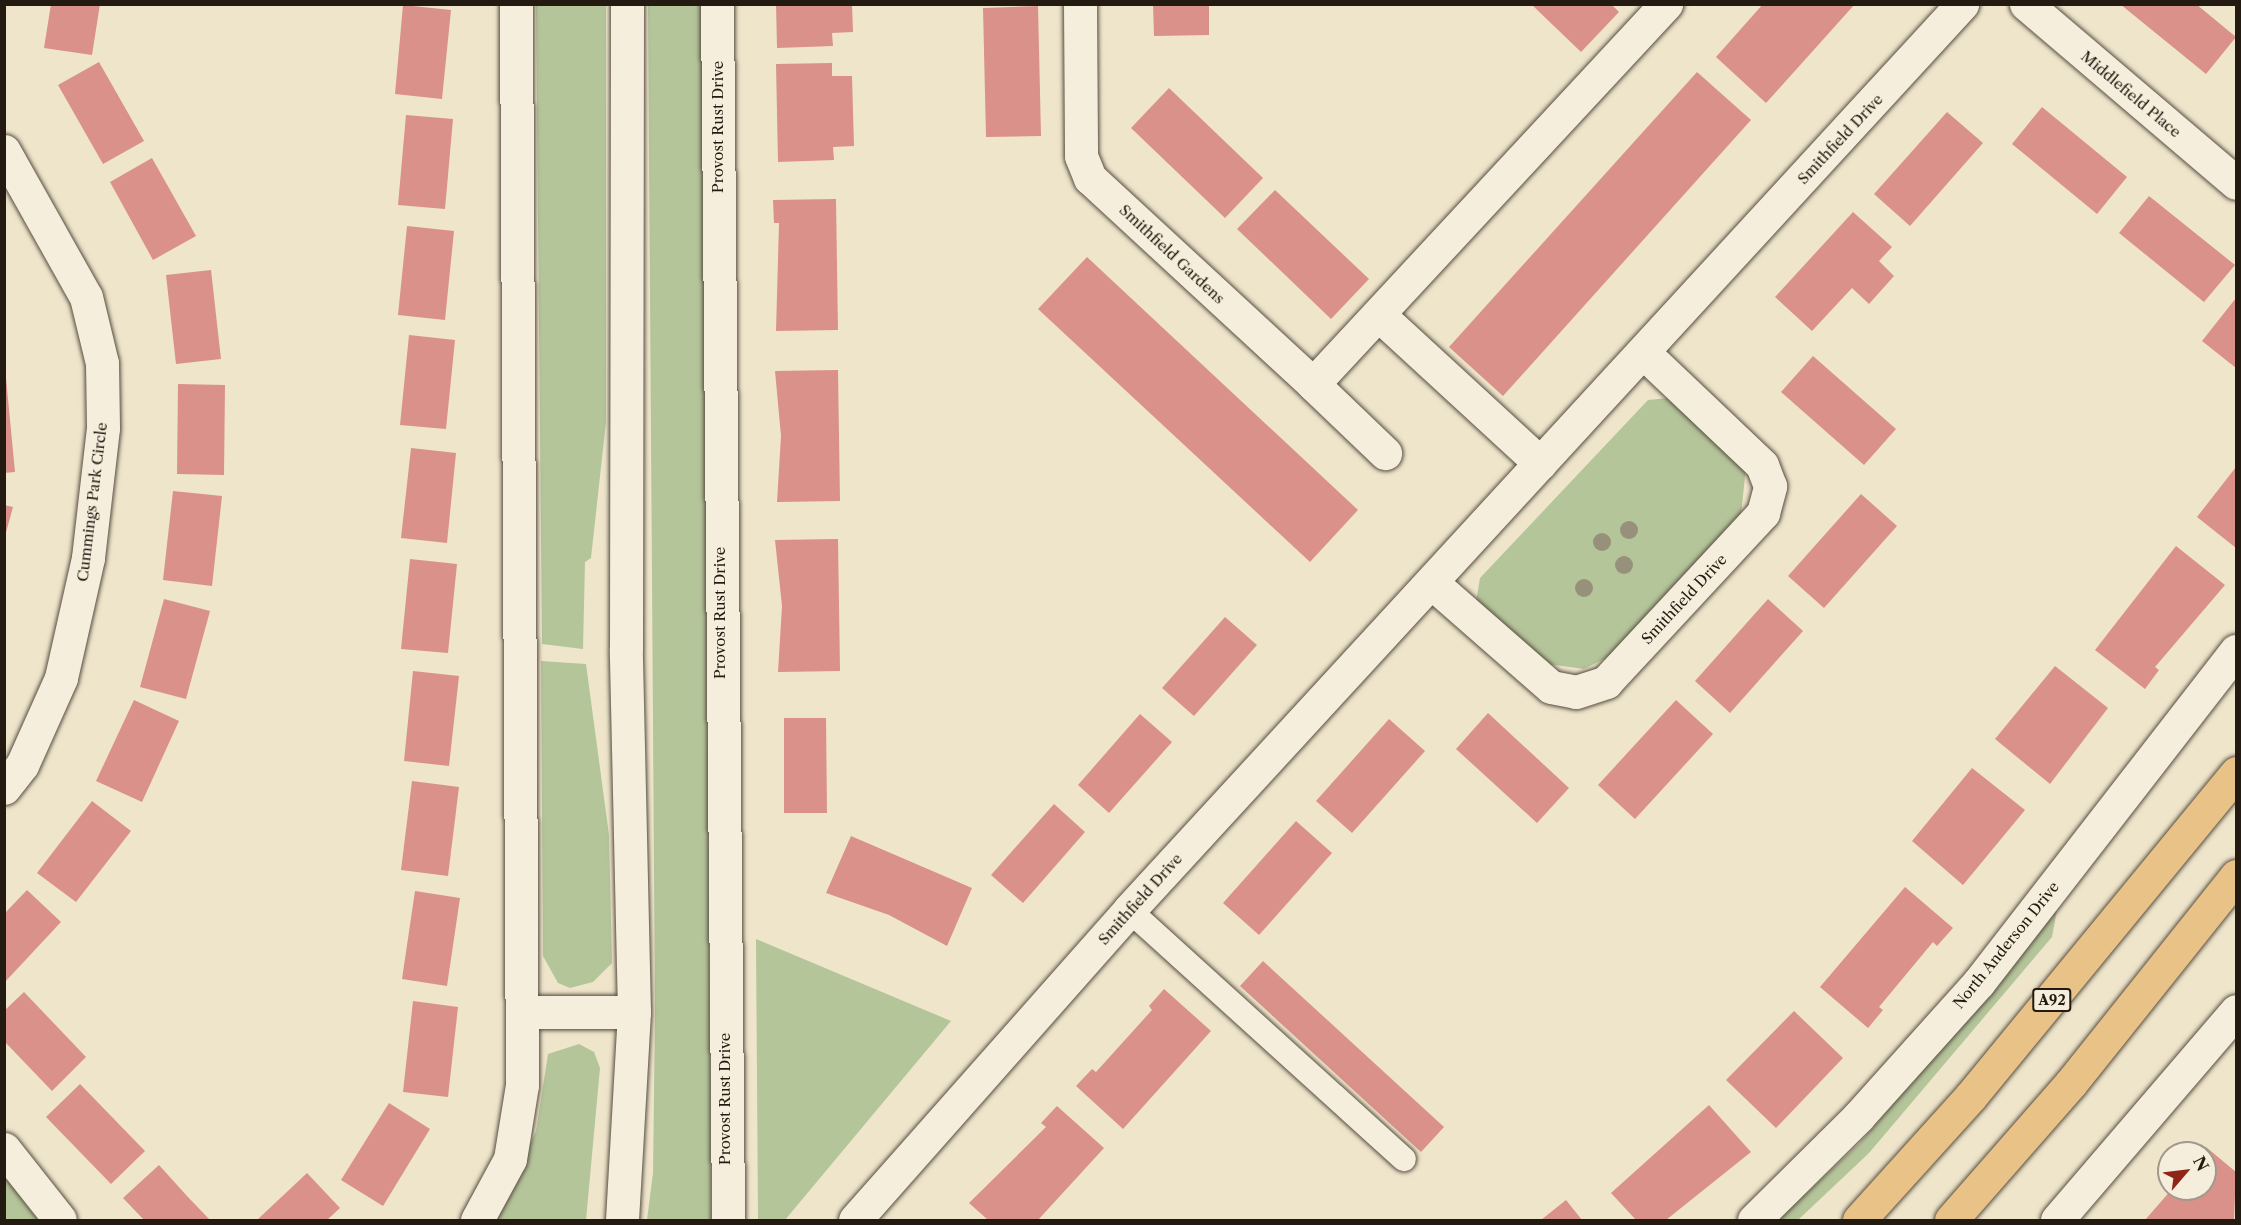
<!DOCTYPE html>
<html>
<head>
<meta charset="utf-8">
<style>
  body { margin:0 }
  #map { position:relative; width:2241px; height:1225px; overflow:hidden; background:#efe5cb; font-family:"Libre Caslon Text",serif }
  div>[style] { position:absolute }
  .green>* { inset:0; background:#b5c59a }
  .building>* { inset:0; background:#da9189 }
  .roads { filter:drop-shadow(0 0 2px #564d40) drop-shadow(0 0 2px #564d40) }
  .service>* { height:24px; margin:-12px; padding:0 12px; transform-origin:12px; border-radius:12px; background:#f5eedd }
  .minor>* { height:33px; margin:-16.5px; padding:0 16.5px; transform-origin:16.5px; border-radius:16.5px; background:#f5eedd }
  .tertiary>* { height:33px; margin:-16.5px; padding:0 16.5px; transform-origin:16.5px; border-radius:16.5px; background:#f5eedd }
  .primary>* { height:33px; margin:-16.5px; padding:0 16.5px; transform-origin:16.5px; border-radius:16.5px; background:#e8c286 }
  .trees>* { width:18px; height:18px; margin:-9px; border-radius:50%; background:#97917b }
  span { translate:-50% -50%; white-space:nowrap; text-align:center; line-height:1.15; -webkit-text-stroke:4.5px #f5eedd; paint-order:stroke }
  .shield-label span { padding:2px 4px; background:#f5eedd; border:2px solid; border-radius:4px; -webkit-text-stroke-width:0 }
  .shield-label { font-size:14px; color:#231a11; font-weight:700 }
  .street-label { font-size:15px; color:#231a11 }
  .frame { position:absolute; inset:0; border:6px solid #231a11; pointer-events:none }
  .north { position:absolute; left:2157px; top:1141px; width:60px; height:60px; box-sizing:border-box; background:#f5eedd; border:2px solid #a1998b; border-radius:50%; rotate:62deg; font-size:16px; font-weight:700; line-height:24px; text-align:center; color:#231a11 }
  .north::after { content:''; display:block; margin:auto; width:21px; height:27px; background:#8f2418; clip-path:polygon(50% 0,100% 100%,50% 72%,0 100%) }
</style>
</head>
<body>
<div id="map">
  <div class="green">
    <i style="clip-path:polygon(703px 4px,711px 1220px,647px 1220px,653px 1173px,655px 1014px,648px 5px)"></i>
    <i style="clip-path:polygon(536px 5px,606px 5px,606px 422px,591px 558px,585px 562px,583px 649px,542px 644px)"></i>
    <i style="clip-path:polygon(1678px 397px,1746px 467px,1741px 515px,1614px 654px,1584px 669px,1548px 664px,1476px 602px,1480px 578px,1648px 400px)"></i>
    <i style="clip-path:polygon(541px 661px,586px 664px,609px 835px,612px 963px,593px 982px,570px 988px,558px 983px,543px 956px)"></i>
    <i style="clip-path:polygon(2057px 910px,2052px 937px,1869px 1153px,1798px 1220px,1778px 1220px,1860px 1143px)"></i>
    <i style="clip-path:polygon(756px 939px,951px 1021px,785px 1220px,758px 1220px)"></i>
    <i style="clip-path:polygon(579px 1044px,594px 1052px,600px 1068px,586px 1220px,496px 1220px,536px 1131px,548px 1054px)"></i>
    <i style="clip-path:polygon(4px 1177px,5px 1177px,38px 1220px,5px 1220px)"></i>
  </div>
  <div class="building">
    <i style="clip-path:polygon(51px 4px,100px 4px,92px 55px,44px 48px)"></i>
    <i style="clip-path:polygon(776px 4px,852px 4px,853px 32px,832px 33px,833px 46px,777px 48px)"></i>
    <i style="clip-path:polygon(1153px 4px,1209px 4px,1209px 35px,1154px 36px)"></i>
    <i style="clip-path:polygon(1531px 4px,1611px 4px,1619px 12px,1581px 52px)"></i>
    <i style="clip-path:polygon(1763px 4px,1855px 4px,1766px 103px,1716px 57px)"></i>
    <i style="clip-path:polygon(2120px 4px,2196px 4px,2236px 37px,2206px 74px)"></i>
    <i style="clip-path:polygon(403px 5px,451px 10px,442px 99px,395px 94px)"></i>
    <i style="clip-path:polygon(1038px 6px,1041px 136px,986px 137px,983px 8px)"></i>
    <i style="clip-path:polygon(99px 62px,144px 141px,103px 164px,58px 85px)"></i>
    <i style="clip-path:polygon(832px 63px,832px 76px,852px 76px,854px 146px,833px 147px,834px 160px,778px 162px,776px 64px)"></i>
    <i style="clip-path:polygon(1697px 72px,1751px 120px,1503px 396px,1449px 347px)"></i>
    <i style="clip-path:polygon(1169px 88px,1263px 178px,1225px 218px,1131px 128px)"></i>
    <i style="clip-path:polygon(2042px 107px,2127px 177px,2097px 214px,2012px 144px)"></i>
    <i style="clip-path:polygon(1947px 112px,1983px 143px,1910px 226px,1874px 194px)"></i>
    <i style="clip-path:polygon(406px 115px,453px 119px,445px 209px,398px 205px)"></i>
    <i style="clip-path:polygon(152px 158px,196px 236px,153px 260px,110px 182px)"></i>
    <i style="clip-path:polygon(1275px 190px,1369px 279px,1331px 319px,1237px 229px)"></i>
    <i style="clip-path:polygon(2149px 196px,2235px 265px,2204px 302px,2119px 233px)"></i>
    <i style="clip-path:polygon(836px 199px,838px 330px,776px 331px,779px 223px,774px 223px,773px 200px)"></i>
    <i style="clip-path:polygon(1853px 212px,1892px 247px,1879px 261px,1894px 276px,1869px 304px,1852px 288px,1812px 331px,1775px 297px)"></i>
    <i style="clip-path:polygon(407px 226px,454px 231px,445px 320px,398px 315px)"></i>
    <i style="clip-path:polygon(1087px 257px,1358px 510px,1310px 562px,1038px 309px)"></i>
    <i style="clip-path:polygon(211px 270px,221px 359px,176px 364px,166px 275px)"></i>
    <i style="clip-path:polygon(2236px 298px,2236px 368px,2202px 341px)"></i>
    <i style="clip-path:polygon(409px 335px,455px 340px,446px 429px,400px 425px)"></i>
    <i style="clip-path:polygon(1813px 356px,1896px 429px,1864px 465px,1781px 392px)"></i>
    <i style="clip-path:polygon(838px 370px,840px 501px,777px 502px,781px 436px,775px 371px)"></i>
    <i style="clip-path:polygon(6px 378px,15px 472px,4px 473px,4px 379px)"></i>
    <i style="clip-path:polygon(178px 384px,225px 385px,224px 475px,177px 474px)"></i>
    <i style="clip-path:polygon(411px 448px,456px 453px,447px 543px,401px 538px)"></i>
    <i style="clip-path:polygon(2236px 467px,2236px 548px,2197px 517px)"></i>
    <i style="clip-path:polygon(173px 491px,222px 496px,212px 586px,163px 580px)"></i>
    <i style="clip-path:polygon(1861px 494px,1897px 526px,1824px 608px,1788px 576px)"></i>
    <i style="clip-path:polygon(4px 505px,13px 507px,5px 536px,4px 536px)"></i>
    <i style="clip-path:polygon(838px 539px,840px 671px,778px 672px,782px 606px,775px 540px)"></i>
    <i style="clip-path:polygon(2176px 546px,2225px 585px,2155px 667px,2159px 670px,2145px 689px,2095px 650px)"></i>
    <i style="clip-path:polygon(410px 559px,457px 564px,448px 653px,401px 649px)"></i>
    <i style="clip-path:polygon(164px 599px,210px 611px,186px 699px,140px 687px)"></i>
    <i style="clip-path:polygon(1768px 599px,1803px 631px,1730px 713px,1695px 681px)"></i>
    <i style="clip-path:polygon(1225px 617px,1257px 645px,1194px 716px,1162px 688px)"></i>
    <i style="clip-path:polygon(2055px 666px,2108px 708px,2050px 784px,1995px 739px)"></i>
    <i style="clip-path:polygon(413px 671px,459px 676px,449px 766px,404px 761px)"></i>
    <i style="clip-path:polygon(134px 700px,179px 721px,142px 802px,96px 781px)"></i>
    <i style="clip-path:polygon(1676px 700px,1713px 734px,1635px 819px,1598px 785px)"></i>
    <i style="clip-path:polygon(1488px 713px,1569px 788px,1537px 823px,1456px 749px)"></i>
    <i style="clip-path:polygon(1140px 714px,1172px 742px,1109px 813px,1078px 785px)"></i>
    <i style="clip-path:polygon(784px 718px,826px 718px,827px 813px,784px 813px)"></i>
    <i style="clip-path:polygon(1389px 719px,1425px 751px,1352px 833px,1316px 801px)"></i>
    <i style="clip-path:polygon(1972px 768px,2025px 810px,1963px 885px,1912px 841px)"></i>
    <i style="clip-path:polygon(412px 781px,459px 787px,448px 876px,401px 870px)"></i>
    <i style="clip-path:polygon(92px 801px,131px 831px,76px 902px,37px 873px)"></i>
    <i style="clip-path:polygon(1054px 804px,1085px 832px,1023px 903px,991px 875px)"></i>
    <i style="clip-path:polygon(1296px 821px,1332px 853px,1259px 935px,1223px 903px)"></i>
    <i style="clip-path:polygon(851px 836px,972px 888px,947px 946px,889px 915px,826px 893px)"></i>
    <i style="clip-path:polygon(1905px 887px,1953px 928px,1937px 946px,1933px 942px,1879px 1007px,1883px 1010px,1868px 1028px,1820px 987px)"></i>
    <i style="clip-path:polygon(27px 890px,61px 922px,4px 983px,4px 914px)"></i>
    <i style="clip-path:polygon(415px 891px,460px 898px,447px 986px,402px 979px)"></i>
    <i style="clip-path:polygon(1263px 961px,1444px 1127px,1421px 1152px,1240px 986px)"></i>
    <i style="clip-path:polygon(1164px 989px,1211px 1031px,1123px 1129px,1076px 1086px,1092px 1069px,1096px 1072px,1152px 1010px,1149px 1006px)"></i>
    <i style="clip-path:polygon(24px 992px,86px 1057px,52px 1091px,4px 1041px,4px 1011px)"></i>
    <i style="clip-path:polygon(413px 1001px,458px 1007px,448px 1097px,403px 1092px)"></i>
    <i style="clip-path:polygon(1794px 1011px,1843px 1058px,1776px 1128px,1726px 1080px)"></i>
    <i style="clip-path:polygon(80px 1084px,145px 1151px,111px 1184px,46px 1117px)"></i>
    <i style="clip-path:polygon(389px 1103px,430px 1129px,383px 1206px,341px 1180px)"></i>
    <i style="clip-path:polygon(1709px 1105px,1751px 1152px,1666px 1220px,1636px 1220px,1611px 1193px)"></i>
    <i style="clip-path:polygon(1057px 1106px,1104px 1148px,1038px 1220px,988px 1220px,969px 1203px,1046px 1127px,1041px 1123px)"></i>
    <i style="clip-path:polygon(2206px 1147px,2236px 1172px,2234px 1220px,2145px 1220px,2172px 1189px,2205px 1189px,2201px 1153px)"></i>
    <i style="clip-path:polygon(159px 1165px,187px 1196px,210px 1220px,144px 1220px,123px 1198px)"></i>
    <i style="clip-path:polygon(307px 1173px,340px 1208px,327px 1220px,257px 1220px)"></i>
    <i style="clip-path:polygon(1566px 1200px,1582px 1220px,1541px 1220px)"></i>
  </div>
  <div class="roads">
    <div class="service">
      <i style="left:1129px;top:910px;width:371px;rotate:42.2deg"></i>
    </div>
    <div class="minor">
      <i style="left:717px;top:4px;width:1216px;rotate:89.48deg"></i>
      <i style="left:1080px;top:4px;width:152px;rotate:89.6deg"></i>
      <i style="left:1081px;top:156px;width:24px;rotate:68deg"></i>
      <i style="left:1090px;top:178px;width:304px;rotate:42.7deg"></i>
      <i style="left:1313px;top:384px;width:519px;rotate:-47.11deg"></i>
      <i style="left:2026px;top:4px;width:276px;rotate:40.4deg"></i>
      <i style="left:4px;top:151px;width:167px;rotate:60.7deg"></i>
      <i style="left:86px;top:297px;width:68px;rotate:76.4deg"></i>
      <i style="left:102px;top:363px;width:65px;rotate:89.1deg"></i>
      <i style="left:103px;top:428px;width:131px;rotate:96.6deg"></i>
      <i style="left:88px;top:558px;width:123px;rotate:102.7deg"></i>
      <i style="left:61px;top:678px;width:95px;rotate:114.1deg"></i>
      <i style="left:22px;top:765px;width:29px;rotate:128deg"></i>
      <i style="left:1379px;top:315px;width:219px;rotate:42.6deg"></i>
      <i style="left:1313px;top:384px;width:100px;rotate:43.8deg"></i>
      <i style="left:1431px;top:582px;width:159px;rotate:41.2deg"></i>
      <i style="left:1551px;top:687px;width:25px;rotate:11deg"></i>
      <i style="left:1576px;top:692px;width:32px;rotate:-18deg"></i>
      <i style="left:1606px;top:682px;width:231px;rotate:-47.1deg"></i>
      <i style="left:1763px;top:513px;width:28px;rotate:-75deg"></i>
      <i style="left:1770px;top:486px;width:22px;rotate:-111deg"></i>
      <i style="left:1762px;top:465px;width:163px;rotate:-136.5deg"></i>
      <i style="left:524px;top:1012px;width:110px"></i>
      <i style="left:4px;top:1149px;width:90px;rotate:51.7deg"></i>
      <i style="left:477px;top:1220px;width:69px;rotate:-61.6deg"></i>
      <i style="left:510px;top:1159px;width:75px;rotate:-80.8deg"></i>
      <i style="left:522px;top:1085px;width:1081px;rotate:-90.32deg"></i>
      <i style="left:855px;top:1220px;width:414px;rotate:-48.5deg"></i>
      <i style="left:1129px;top:910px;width:1231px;rotate:-47.4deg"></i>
      <i style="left:1754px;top:1220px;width:146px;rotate:-44.7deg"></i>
      <i style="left:1858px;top:1117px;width:181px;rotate:-48.1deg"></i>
      <i style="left:1979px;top:982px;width:419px;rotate:-52.2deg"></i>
      <i style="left:2057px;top:1220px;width:275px;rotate:-49.4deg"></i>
    </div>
    <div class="tertiary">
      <i style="left:622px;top:1220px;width:208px;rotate:-86.7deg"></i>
      <i style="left:634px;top:1012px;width:363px;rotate:-91.3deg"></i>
      <i style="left:626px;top:649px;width:645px;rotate:-89.91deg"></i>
    </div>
    <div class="primary">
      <i style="left:1859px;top:1220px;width:167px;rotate:-47.9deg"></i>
      <i style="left:1971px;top:1096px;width:418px;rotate:-50.6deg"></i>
      <i style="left:1951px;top:1220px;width:182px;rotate:-48.8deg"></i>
      <i style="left:2071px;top:1083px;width:265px;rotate:-51.4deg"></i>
    </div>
  </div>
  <div class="trees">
    <i style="left:1629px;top:530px"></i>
    <i style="left:1602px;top:542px"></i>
    <i style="left:1624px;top:565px"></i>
    <i style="left:1584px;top:588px"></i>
  </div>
  <div class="shield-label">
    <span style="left:2052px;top:1000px">A92</span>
  </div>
  <div class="street-label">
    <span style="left:2131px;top:94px;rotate:40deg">Middlefield Place</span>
    <span style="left:718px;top:127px;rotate:-90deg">Provost Rust Drive</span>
    <span style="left:1840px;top:139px;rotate:-47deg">Smithfield Drive</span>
    <span style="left:1172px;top:254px;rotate:43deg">Smithfield Gardens</span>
    <span style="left:92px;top:502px;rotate:-83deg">Cummings Park Circle</span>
    <span style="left:1684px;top:599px;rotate:-47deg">Smithfield Drive</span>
    <span style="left:720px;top:613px;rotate:-90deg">Provost Rust Drive</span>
    <span style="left:1140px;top:899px;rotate:-48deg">Smithfield Drive</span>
    <span style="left:2006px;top:945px;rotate:-51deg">North Anderson Drive</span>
    <span style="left:725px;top:1099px;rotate:-90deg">Provost Rust Drive</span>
  </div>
  <div class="frame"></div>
  <div class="north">N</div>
</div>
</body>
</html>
